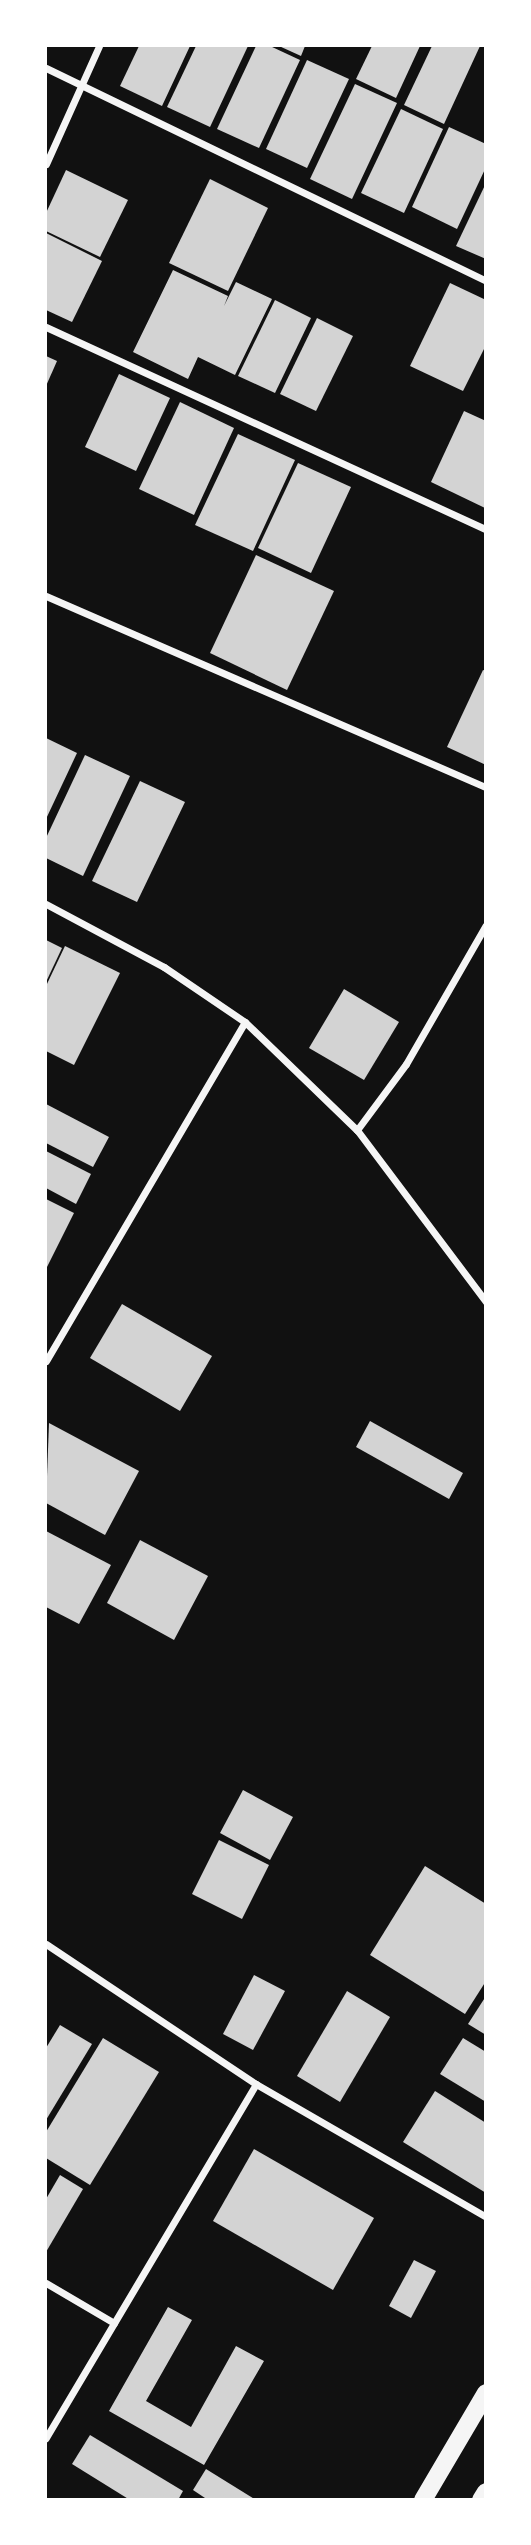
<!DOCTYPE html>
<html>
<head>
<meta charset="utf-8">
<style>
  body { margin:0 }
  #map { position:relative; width:531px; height:2545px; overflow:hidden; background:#111; font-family:"Noto Sans",sans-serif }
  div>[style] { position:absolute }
  .building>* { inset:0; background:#d3d3d3 }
  .minor>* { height:7px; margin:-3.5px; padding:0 3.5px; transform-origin:3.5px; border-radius:3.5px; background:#f5f5f5 }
  .primary>* { height:18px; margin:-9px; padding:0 9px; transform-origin:9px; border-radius:9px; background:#f5f5f5 }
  span { translate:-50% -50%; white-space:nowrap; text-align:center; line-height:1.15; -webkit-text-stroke:5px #fff; paint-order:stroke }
  .frame { position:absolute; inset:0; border:47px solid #fff; pointer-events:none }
</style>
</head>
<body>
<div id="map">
  <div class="building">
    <i style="clip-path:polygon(139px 46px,190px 46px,162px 106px,120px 86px)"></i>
    <i style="clip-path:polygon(196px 46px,248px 46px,210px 127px,167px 107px)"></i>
    <i style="clip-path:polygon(256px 46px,270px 46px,300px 60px,259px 148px,217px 129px)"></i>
    <i style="clip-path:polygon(279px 46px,305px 46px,301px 56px)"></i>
    <i style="clip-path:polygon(372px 46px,420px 46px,396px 98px,356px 79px)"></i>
    <i style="clip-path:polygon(432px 46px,480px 46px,444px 124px,404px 105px)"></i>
    <i style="clip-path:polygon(307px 60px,349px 79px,307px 168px,266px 149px)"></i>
    <i style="clip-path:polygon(355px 84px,397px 103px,352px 199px,310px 179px)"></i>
    <i style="clip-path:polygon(401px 109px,443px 129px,404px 213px,361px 193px)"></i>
    <i style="clip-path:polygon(449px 127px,486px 144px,486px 167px,457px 229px,412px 207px)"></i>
    <i style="clip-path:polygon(66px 170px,128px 200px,100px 257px,46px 231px,46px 213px)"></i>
    <i style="clip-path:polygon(210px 179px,268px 208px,228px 291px,169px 263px)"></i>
    <i style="clip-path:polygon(486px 183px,486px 259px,456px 246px)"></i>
    <i style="clip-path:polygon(46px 233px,102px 261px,72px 322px,46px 310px)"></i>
    <i style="clip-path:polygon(173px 270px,228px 296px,224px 306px,236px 282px,272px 299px,235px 375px,198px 357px,188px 379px,133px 352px)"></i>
    <i style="clip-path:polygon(450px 283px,486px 300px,486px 345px,463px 391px,410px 366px)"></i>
    <i style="clip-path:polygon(275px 300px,311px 318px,275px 393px,238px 376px)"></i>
    <i style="clip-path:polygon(317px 318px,353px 336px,316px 411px,280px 394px)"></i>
    <i style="clip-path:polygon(46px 356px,57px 361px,46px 386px)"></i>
    <i style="clip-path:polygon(119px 374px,170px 398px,136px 471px,85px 447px)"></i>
    <i style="clip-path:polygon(180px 402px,234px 428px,194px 515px,139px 489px)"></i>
    <i style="clip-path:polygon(464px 411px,486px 421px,485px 508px,431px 482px)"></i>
    <i style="clip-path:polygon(238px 434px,295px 460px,253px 551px,195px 525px)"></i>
    <i style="clip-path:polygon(298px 463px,351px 487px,311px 573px,258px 548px)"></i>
    <i style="clip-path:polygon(256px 555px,334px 591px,287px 690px,210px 653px)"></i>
    <i style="clip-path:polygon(483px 670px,486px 671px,486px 765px,447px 747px)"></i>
    <i style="clip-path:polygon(46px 738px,77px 753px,46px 819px)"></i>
    <i style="clip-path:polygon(85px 755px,130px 776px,83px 876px,46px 858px,46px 838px)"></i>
    <i style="clip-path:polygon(140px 781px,185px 802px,137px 902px,92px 881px)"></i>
    <i style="clip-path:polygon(46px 940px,62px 948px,46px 982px)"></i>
    <i style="clip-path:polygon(65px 946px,120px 973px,74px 1065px,46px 1051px,46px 986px)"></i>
    <i style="clip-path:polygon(344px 989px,399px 1022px,364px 1080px,309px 1048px)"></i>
    <i style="clip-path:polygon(46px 1104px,109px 1137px,93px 1167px,46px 1143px)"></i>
    <i style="clip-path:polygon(46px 1151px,91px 1174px,76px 1204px,46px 1188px)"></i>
    <i style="clip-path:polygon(46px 1199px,74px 1213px,46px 1269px)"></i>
    <i style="clip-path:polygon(122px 1304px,212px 1356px,180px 1411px,90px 1358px)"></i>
    <i style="clip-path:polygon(370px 1421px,463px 1473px,449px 1499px,356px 1447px)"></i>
    <i style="clip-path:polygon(49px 1423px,139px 1471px,105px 1535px,46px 1503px)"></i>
    <i style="clip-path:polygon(46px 1531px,111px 1565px,79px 1624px,46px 1607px)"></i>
    <i style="clip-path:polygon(140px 1540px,208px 1576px,174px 1640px,107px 1603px)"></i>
    <i style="clip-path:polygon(243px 1790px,293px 1817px,270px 1860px,220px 1833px)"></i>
    <i style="clip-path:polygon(219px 1840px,269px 1865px,242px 1919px,192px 1894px)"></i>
    <i style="clip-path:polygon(425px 1866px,486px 1904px,486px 1981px,465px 2014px,370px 1955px)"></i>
    <i style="clip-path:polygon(254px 1975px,285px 1991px,253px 2050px,223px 2034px)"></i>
    <i style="clip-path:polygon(347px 1991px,390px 2017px,340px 2102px,297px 2076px)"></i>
    <i style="clip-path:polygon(486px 1996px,486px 2035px,468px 2024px)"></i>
    <i style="clip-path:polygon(60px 2025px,92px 2044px,46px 2120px,46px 2048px)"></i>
    <i style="clip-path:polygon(103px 2038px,159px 2072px,90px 2185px,46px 2158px,46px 2132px)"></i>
    <i style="clip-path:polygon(463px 2038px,486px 2052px,486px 2102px,440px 2074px)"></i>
    <i style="clip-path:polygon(435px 2091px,486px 2123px,486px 2193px,403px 2142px)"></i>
    <i style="clip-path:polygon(254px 2149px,374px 2218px,333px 2290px,213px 2221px)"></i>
    <i style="clip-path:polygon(60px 2175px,83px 2189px,46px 2252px,46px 2199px)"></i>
    <i style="clip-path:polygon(414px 2260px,436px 2271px,411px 2318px,389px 2306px)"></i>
    <i style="clip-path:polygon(168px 2307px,192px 2320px,146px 2401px,191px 2427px,236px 2346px,264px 2361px,204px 2465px,109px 2411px)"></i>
    <i style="clip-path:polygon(90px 2435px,183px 2491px,178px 2500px,130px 2500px,72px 2464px)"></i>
    <i style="clip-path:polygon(206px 2469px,256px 2500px,208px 2500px,193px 2490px)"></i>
  </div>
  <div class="minor">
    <i style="left:46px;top:68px;width:489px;rotate:25.8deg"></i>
    <i style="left:46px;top:164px;width:129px;rotate:-65.8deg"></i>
    <i style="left:46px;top:327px;width:484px;rotate:24.7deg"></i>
    <i style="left:46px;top:596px;width:480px;rotate:23.5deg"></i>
    <i style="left:46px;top:904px;width:134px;rotate:28.1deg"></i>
    <i style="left:164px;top:967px;width:98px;rotate:34.2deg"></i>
    <i style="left:245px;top:1022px;width:156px;rotate:44deg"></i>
    <i style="left:357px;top:1130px;width:215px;rotate:53.1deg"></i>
    <i style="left:357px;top:1130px;width:82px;rotate:-53.4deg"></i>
    <i style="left:406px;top:1064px;width:160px;rotate:-60.1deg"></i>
    <i style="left:46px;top:1361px;width:393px;rotate:-59.6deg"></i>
    <i style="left:46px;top:1944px;width:252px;rotate:33.7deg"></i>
    <i style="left:256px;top:2084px;width:412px;rotate:120.7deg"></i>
    <i style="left:256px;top:2084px;width:266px;rotate:30deg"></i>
    <i style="left:46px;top:2283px;width:79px;rotate:30.5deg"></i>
  </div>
  <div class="primary">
    <i style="left:423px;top:2500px;width:124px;rotate:-59.5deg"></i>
    <i style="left:481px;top:2500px;width:9px;rotate:-58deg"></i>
  </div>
  <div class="frame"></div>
</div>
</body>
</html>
